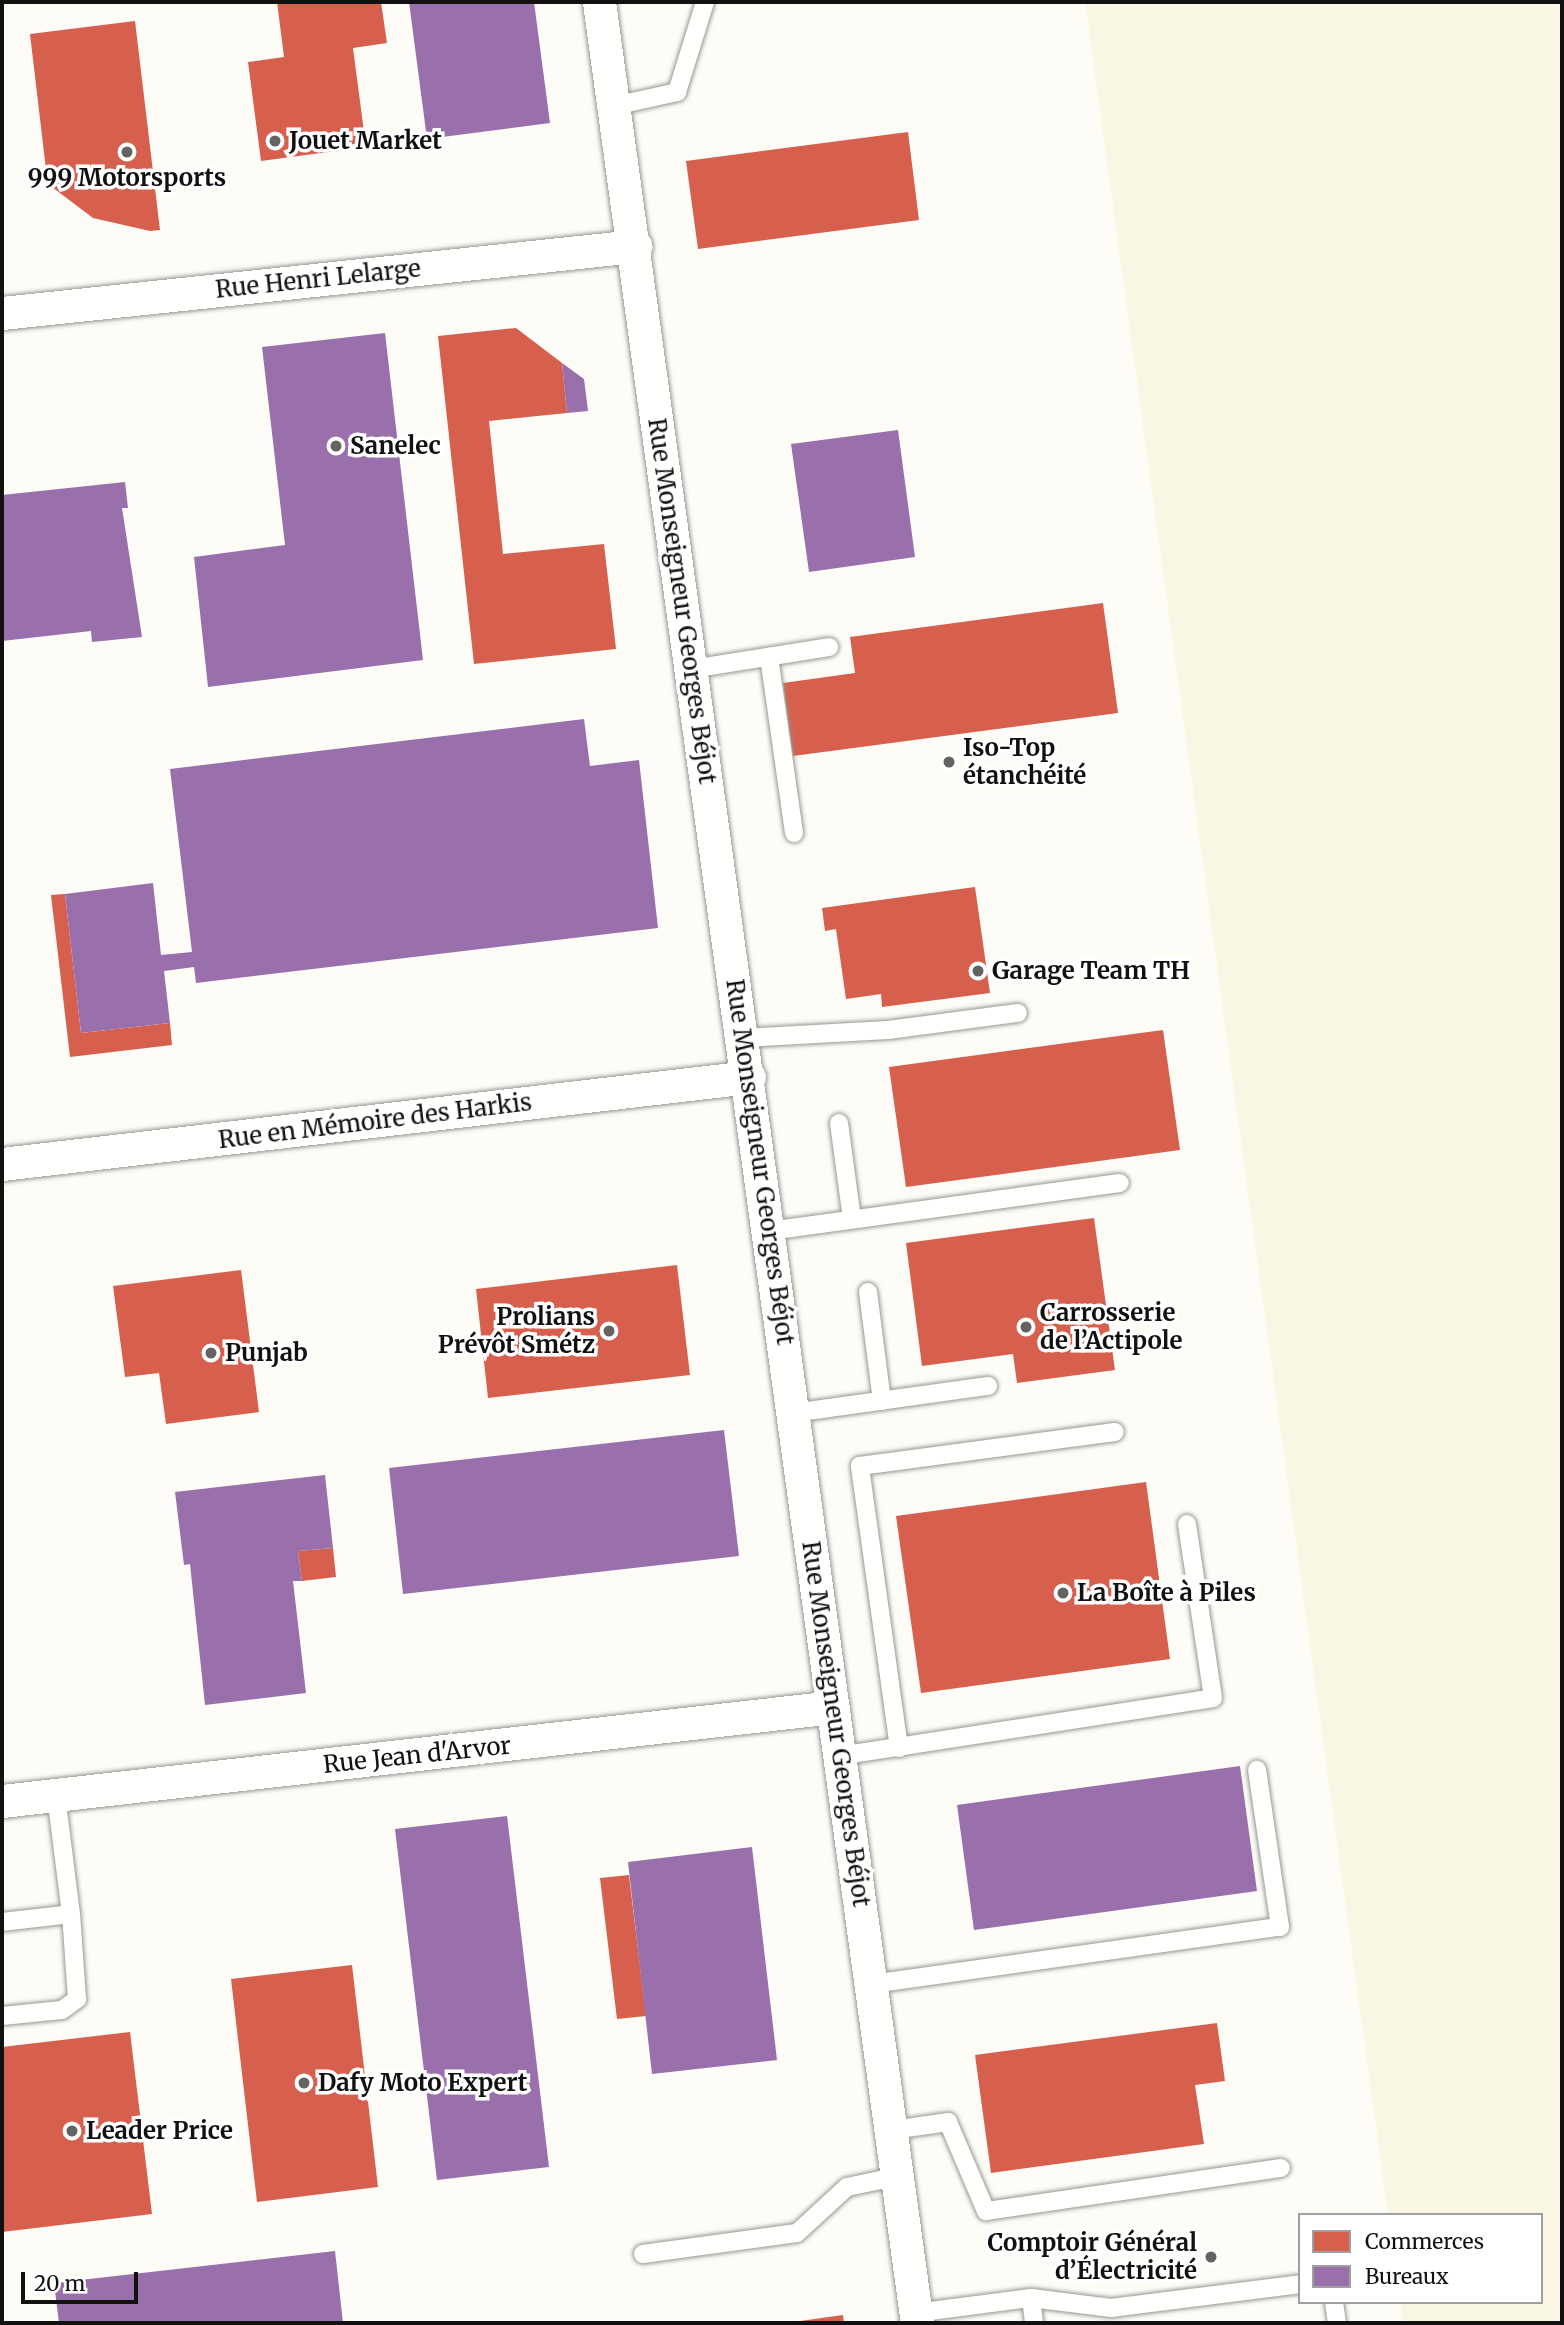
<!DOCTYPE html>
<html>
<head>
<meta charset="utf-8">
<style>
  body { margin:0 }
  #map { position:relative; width:1564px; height:2325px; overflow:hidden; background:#fdfcf7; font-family:Merriweather,serif }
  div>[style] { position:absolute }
  .farmland>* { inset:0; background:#f9f7e4 }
  .shops>* { inset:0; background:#d6604d }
  .offices>* { inset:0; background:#9970ab }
  .roads { filter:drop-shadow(0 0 2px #979795) drop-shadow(0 0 2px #979795) }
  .service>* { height:18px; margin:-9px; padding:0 9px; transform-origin:9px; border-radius:9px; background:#fffffe }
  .minor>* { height:33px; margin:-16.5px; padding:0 16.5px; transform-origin:16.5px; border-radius:16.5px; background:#fffffe }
  .dots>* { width:19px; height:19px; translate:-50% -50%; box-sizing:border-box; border:4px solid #fff; border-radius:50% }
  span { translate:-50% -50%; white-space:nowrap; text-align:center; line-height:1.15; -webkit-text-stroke:7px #fff; paint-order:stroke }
  .poi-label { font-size:24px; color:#111; font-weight:700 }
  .left { translate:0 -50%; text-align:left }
  .right { translate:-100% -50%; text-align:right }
  .street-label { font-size:24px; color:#111 }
  .frame { position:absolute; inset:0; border:4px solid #111; pointer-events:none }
  .legend { position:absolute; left:1298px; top:2213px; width:245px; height:91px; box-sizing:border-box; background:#fff; border:2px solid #a0a0a0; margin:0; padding:9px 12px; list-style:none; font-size:21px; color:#111 }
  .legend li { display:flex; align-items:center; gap:14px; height:35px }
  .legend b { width:35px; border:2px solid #a0a0a0 }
  .scale { position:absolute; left:21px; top:2272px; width:117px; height:32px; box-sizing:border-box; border:4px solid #111; border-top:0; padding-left:9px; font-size:21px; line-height:24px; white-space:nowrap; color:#111; -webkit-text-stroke:5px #fff; paint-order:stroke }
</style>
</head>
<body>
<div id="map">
  <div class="farmland">
    <i style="clip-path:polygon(1085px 2px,1562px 2px,1562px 2323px,1403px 2323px,1400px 2302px,1541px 2302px,1541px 2215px,1388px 2215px)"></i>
  </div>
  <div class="shops">
    <i style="clip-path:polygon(277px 2px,381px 2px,387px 43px,353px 48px,366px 147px,261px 161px,248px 62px,284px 57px)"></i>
    <i style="clip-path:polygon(135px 21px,160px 230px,150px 231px,93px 218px,52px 187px,47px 178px,30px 34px)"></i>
    <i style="clip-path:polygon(908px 132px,919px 220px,698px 249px,686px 161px)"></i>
    <i style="clip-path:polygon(516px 328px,562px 363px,567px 413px,489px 421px,503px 554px,604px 544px,616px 649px,474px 664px,438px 336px)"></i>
    <i style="clip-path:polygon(1103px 603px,1118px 713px,793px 756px,783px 683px,855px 673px,850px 637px)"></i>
    <i style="clip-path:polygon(975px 887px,990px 993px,882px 1007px,881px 994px,846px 999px,836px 929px,825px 931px,822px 908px)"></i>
    <i style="clip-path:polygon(65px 894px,81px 1033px,170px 1023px,172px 1045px,70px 1057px,51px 895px)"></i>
    <i style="clip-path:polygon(1163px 1030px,1180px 1150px,906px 1187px,889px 1067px)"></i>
    <i style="clip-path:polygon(1094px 1218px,1115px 1370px,1017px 1383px,1013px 1354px,922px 1366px,906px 1243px)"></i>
    <i style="clip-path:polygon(677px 1265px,690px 1375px,488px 1398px,476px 1289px)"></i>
    <i style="clip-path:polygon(241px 1270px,259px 1412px,166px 1424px,159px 1373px,125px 1377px,113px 1286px)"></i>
    <i style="clip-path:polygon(1146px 1482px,1170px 1659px,921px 1693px,896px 1516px)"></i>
    <i style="clip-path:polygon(333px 1548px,336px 1577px,302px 1581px,298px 1551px)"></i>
    <i style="clip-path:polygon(629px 1875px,646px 2016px,617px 2019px,600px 1878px)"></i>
    <i style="clip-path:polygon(352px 1965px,378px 2187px,257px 2202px,231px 1979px)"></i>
    <i style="clip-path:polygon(1217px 2023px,1225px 2081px,1195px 2085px,1204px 2144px,991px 2173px,975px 2055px)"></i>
    <i style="clip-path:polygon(130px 2032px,152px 2214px,2px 2232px,2px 2047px)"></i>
    <i style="clip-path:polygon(843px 2315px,844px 2323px,793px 2323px,793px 2322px)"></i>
  </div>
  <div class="offices">
    <i style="clip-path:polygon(409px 2px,534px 2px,550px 123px,427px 139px)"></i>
    <i style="clip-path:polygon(385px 333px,423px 660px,208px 687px,194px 557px,285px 545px,262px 347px)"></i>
    <i style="clip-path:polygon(562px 363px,584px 379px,588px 411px,567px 413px)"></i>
    <i style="clip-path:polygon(898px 430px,915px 557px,809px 572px,791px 444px)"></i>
    <i style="clip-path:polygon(125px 482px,128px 508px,122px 508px,142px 637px,92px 642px,91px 631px,2px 641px,2px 495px)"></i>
    <i style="clip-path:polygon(584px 719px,590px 766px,639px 760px,658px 928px,196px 983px,194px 967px,164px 971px,170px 1023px,81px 1033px,65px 894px,153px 883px,161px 955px,192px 952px,170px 769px)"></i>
    <i style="clip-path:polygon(724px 1430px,739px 1556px,403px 1594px,389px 1468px)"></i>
    <i style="clip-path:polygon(325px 1475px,333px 1548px,298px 1551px,302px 1581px,293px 1581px,306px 1693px,205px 1705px,190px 1564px,184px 1565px,175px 1492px)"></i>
    <i style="clip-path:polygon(1240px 1766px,1257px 1891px,974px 1930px,957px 1805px)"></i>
    <i style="clip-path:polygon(507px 1816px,549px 2167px,437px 2180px,395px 1829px)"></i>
    <i style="clip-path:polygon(752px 1847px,777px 2060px,652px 2074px,628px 1862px)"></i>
    <i style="clip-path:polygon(335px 2251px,343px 2323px,59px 2323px,54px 2283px)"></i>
  </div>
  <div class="roads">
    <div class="service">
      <i style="left:614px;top:106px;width:65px;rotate:-12.5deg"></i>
      <i style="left:677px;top:92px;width:94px;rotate:-72.7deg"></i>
      <i style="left:769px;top:657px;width:178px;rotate:81.9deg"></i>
      <i style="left:692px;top:669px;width:139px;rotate:-9.1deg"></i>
      <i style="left:743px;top:1038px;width:145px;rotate:-3.2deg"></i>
      <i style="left:888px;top:1030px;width:131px;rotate:-7.5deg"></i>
      <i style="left:839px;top:1123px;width:97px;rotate:82.3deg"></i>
      <i style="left:769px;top:1231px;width:354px;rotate:-7.8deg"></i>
      <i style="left:868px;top:1292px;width:110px;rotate:82.7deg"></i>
      <i style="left:793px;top:1413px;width:197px;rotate:-7.9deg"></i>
      <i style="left:899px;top:1748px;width:285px;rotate:-97.9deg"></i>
      <i style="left:860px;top:1466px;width:257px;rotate:-7.6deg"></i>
      <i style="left:839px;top:1756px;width:378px;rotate:-8.8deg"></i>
      <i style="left:1213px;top:1698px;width:176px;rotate:-98.5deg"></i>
      <i style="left:2px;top:1922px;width:69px;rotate:-6.6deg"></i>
      <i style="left:71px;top:1914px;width:120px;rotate:-97.2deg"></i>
      <i style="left:872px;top:1984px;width:412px;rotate:-8deg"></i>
      <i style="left:1280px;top:1927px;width:159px;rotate:-98.3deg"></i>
      <i style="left:2px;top:2016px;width:60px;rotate:-5.7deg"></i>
      <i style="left:62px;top:2010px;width:19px;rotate:-36deg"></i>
      <i style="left:77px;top:1999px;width:85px;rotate:-94deg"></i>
      <i style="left:892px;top:2130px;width:57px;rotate:-8.1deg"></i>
      <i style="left:948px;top:2122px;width:97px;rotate:66.9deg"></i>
      <i style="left:986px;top:2211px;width:298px;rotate:-8.3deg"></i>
      <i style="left:643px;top:2254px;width:155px;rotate:-7.8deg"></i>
      <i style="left:797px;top:2233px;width:68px;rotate:-42.6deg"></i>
      <i style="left:847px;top:2187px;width:53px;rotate:-11.9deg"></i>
      <i style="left:1031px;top:2298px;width:25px;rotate:83deg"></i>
      <i style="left:1334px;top:2302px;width:21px;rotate:82deg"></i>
      <i style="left:915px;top:2313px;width:117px;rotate:-7.4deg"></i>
      <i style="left:1031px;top:2298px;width:81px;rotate:7.1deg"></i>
      <i style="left:1111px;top:2308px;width:191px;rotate:-7.2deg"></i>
    </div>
    <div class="minor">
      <i style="left:599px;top:2px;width:2343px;rotate:82.2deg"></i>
      <i style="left:2px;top:313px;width:637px;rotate:-6.04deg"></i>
      <i style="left:2px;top:1164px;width:752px;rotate:-6.64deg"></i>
      <i style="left:2px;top:1801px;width:836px;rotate:-6.45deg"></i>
    </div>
  </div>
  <div class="dots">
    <i style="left:275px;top:141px;background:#646362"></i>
    <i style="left:127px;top:152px;background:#646362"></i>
    <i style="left:336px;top:446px;background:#646362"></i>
    <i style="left:949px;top:762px;background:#646362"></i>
    <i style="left:978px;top:971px;background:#646362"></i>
    <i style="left:1026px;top:1327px;background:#646362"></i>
    <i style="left:609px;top:1331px;background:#646362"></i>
    <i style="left:211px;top:1353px;background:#646362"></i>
    <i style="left:1063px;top:1593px;background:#646362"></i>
    <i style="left:304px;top:2083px;background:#646362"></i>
    <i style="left:72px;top:2131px;background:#646362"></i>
    <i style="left:1211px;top:2257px;background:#646362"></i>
  </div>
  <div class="poi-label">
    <span class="left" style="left:289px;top:141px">Jouet Market</span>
    <span style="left:127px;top:178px">999 Motorsports</span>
    <span class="left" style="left:350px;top:446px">Sanelec</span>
    <span class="left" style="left:963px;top:762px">Iso-Top<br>étanchéité</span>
    <span class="left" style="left:992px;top:971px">Garage Team TH</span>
    <span class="left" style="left:1040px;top:1327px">Carrosserie<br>de l’Actipole</span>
    <span class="right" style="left:595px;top:1331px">Prolians<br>Prévôt Smétz</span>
    <span class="left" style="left:225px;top:1353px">Punjab</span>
    <span class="left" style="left:1077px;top:1593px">La Boîte à Piles</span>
    <span class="left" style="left:318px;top:2083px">Dafy Moto Expert</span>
    <span class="left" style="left:86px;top:2131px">Leader Price</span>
    <span class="right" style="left:1197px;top:2257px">Comptoir Général<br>d’Électricité</span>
  </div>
  <div class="street-label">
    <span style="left:318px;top:279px;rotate:-6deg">Rue Henri Lelarge</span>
    <span style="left:682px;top:601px;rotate:82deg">Rue Monseigneur Georges Béjot</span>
    <span style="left:375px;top:1121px;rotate:-7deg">Rue en Mémoire des Harkis</span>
    <span style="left:760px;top:1162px;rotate:82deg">Rue Monseigneur Georges Béjot</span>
    <span style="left:836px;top:1724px;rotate:82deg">Rue Monseigneur Georges Béjot</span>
    <span style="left:417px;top:1755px;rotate:-6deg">Rue Jean d'Arvor</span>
  </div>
  <div class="frame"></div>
  <ul class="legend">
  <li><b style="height:19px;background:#d6604d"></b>Commerces</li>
  <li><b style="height:19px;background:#9970ab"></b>Bureaux</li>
  </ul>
  <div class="scale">20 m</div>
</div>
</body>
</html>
